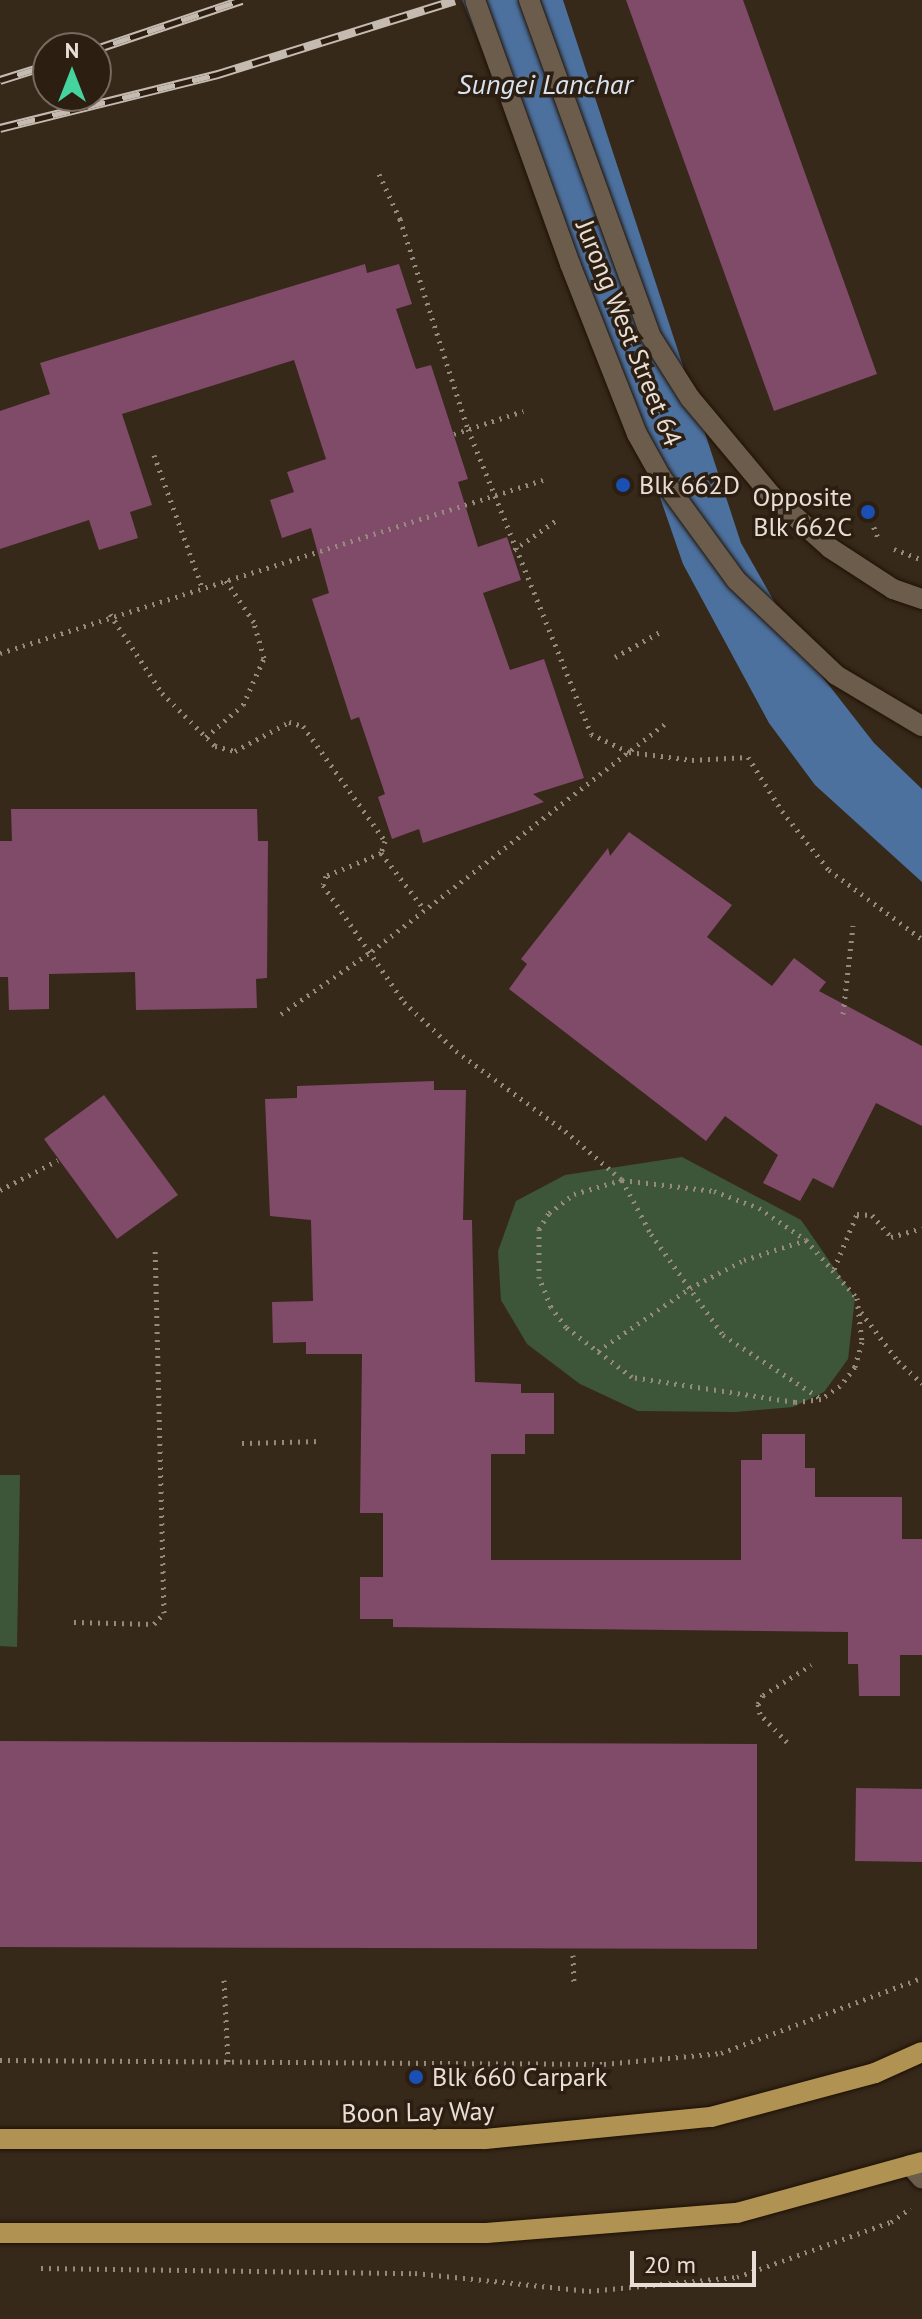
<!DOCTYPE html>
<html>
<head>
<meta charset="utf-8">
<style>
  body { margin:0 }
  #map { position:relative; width:922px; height:2319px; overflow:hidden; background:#37291a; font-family:"PT Sans",sans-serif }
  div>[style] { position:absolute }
  .green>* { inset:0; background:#3d563a }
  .water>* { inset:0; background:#4d719f }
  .building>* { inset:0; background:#804a69 }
  .path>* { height:5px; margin-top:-2.5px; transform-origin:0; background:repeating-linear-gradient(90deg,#968a7f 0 2px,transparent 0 8px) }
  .roads { filter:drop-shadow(0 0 2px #1e1104) drop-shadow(0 0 2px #1e1104) }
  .service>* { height:20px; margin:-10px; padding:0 10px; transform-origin:10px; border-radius:10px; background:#6c5c4c }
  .tertiary>* { height:20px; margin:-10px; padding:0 10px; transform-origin:10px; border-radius:10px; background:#6c5c4c }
  .primary>* { height:20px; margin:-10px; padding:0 10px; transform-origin:10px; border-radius:10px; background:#b09353 }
  .rail>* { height:9px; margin-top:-4.5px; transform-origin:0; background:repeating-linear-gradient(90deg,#2c1f11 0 18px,#c6bbb1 0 36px); box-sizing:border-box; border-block:2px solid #c6bbb1 }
  .dots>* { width:22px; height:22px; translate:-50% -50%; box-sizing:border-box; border:4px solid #2c1f11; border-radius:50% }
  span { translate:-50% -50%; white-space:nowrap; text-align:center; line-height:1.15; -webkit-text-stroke:7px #2c1f11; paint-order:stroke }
  .street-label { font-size:26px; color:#e8ded5 }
  .poi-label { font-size:26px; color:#e8ded5 }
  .left { translate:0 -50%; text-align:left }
  .right { translate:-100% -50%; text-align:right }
  .water-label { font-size:28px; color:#d9e4f2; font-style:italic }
  .north { position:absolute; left:32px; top:32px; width:80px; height:80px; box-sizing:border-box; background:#2c1f11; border:2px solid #776b5f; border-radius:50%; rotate:0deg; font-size:22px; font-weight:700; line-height:32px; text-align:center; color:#e8ded5 }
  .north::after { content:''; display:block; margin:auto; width:28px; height:36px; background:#46d49e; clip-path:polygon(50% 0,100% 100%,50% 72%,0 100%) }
  .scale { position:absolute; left:630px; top:2251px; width:126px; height:36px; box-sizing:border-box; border:4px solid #e8ded5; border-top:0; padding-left:10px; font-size:24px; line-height:28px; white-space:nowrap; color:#e8ded5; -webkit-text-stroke:6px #2c1f11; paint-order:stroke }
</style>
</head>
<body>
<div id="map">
  <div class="green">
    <i style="clip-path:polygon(682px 1157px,801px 1220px,855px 1298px,848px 1359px,824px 1392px,793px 1407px,735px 1412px,638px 1411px,580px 1384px,527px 1344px,501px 1300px,498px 1251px,516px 1201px,565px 1175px)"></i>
    <i style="clip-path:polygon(0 1475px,20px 1475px,17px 1647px,0 1646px)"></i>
  </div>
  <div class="water">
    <i style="clip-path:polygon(462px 0,563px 0,741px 543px,803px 652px,874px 743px,922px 789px,922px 882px,815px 785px,769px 723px,683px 564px,633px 419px)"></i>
  </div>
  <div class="building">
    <i style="clip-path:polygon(626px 0,743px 0,877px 374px,774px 411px)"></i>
    <i style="clip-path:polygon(365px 264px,367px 273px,399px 264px,412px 304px,396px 309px,416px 369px,431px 365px,468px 479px,458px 482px,478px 547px,507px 537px,521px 580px,483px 593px,510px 670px,544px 659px,584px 778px,533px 794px,544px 802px,423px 843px,419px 829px,392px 839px,378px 797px,385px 794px,359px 717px,351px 720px,312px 599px,329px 593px,311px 528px,282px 538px,270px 500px,294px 492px,287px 472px,326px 459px,294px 360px,122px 414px,152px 505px,130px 512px,138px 538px,99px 550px,89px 520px,0 549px,0 411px,50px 394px,40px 363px)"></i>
    <i style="clip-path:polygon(11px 809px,257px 809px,258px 841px,268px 841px,267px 978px,256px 979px,257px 1008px,136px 1010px,135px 972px,49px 974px,49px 1009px,9px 1010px,8px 977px,0 977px,0 841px,12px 841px)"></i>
    <i style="clip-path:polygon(629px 832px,732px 905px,707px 937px,772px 986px,794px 958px,826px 982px,819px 991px,922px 1046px,922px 1126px,876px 1103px,833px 1188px,813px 1178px,800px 1201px,763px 1183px,778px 1155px,725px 1116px,706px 1141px,509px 989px,527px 964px,521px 959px,608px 848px,610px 856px)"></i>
    <i style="clip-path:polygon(434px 1081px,434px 1090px,466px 1090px,463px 1220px,472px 1220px,475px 1382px,521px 1384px,521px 1393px,554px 1393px,554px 1434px,525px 1434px,525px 1454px,491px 1454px,491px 1560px,741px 1560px,741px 1460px,762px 1460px,762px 1434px,805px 1434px,805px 1468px,815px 1468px,815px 1497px,902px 1497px,902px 1539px,922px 1539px,922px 1655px,900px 1655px,900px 1696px,859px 1696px,858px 1664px,848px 1664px,848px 1632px,393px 1627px,393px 1619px,360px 1619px,360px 1577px,383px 1577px,383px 1513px,360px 1513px,362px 1354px,306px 1354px,306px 1342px,273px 1343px,272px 1302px,313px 1301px,311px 1220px,270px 1216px,265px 1099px,297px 1098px,297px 1086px)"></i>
    <i style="clip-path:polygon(104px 1095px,178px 1195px,117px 1239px,44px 1139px)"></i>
    <i style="clip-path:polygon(0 1741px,757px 1744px,757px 1949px,0 1947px)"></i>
    <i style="clip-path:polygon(856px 1788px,922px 1789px,922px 1862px,855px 1861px)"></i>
  </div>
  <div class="path">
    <i style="left:379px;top:174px;width:50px;rotate:65deg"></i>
    <i style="left:400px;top:219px;width:221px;rotate:72.1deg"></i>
    <i style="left:468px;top:429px;width:329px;rotate:68deg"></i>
    <i style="left:591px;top:734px;width:42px;rotate:25.3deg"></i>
    <i style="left:629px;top:752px;width:64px;rotate:7.2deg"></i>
    <i style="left:692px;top:760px;width:56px;rotate:-3.1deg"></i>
    <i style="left:748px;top:757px;width:64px;rotate:57.8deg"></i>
    <i style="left:782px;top:811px;width:75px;rotate:51.5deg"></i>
    <i style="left:829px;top:870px;width:116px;rotate:36.6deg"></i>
    <i style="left:454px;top:434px;width:73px;rotate:-18.4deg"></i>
    <i style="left:154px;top:455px;width:140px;rotate:70deg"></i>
    <i style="left:868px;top:512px;width:31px;rotate:69deg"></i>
    <i style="left:894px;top:549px;width:30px;rotate:21deg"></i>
    <i style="left:514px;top:550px;width:54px;rotate:-35.2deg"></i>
    <i style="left:110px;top:614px;width:95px;rotate:56.6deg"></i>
    <i style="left:162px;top:693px;width:75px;rotate:45deg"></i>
    <i style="left:215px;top:746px;width:21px;rotate:14deg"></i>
    <i style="left:235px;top:751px;width:61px;rotate:-28.2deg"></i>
    <i style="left:289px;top:722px;width:15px;rotate:16deg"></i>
    <i style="left:303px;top:726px;width:141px;rotate:54.5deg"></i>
    <i style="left:385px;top:841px;width:13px;rotate:108deg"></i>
    <i style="left:381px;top:853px;width:60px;rotate:157.3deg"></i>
    <i style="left:326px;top:876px;width:9px;rotate:108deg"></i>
    <i style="left:323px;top:885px;width:142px;rotate:55.3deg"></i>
    <i style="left:404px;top:1002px;width:71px;rotate:43.3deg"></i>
    <i style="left:456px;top:1051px;width:135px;rotate:36.3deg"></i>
    <i style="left:565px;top:1131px;width:75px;rotate:40.7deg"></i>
    <i style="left:622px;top:1180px;width:61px;rotate:61.8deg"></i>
    <i style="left:651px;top:1234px;width:124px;rotate:54.5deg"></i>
    <i style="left:723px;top:1335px;width:117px;rotate:33.1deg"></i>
    <i style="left:0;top:653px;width:570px;rotate:-17.67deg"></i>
    <i style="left:615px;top:657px;width:51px;rotate:-29.1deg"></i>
    <i style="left:206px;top:737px;width:49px;rotate:-40.9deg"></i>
    <i style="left:243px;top:705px;width:51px;rotate:-65.9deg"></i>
    <i style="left:264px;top:658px;width:37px;rotate:-106deg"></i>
    <i style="left:254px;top:622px;width:52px;rotate:-124deg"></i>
    <i style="left:381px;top:853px;width:71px;rotate:52.5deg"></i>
    <i style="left:281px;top:1014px;width:111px;rotate:-34.7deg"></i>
    <i style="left:372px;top:951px;width:373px;rotate:-37.8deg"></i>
    <i style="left:843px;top:1014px;width:89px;rotate:-83.5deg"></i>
    <i style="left:622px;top:1180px;width:93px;rotate:6.8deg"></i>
    <i style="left:714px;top:1191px;width:48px;rotate:20.7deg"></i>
    <i style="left:759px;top:1208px;width:57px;rotate:34.2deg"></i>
    <i style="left:806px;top:1240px;width:77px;rotate:48.7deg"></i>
    <i style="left:857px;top:1298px;width:44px;rotate:83.5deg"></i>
    <i style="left:862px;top:1342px;width:26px;rotate:106deg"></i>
    <i style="left:855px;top:1367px;width:24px;rotate:128deg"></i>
    <i style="left:840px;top:1386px;width:23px;rotate:146deg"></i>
    <i style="left:821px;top:1399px;width:26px;rotate:173deg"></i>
    <i style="left:795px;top:1402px;width:165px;rotate:-171.3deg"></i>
    <i style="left:632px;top:1377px;width:83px;rotate:-142.9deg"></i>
    <i style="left:566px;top:1327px;width:25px;rotate:-127deg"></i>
    <i style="left:551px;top:1307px;width:31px;rotate:-112deg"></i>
    <i style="left:539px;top:1278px;width:49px;rotate:-90deg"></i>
    <i style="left:539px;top:1229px;width:19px;rotate:-58deg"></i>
    <i style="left:549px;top:1213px;width:31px;rotate:-37deg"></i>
    <i style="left:574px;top:1194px;width:50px;rotate:-16.3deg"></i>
    <i style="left:0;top:1190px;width:65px;rotate:-27.3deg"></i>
    <i style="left:834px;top:1269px;width:60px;rotate:-67.3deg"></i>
    <i style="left:857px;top:1214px;width:15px;rotate:4deg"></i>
    <i style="left:872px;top:1215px;width:29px;rotate:49deg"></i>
    <i style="left:891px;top:1237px;width:32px;rotate:-16deg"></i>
    <i style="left:861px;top:1312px;width:61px;rotate:52.9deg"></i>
    <i style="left:898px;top:1361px;width:33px;rotate:43deg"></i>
    <i style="left:598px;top:1351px;width:112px;rotate:-34.4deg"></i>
    <i style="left:690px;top:1288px;width:61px;rotate:-27.4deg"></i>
    <i style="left:744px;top:1260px;width:65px;rotate:-17.9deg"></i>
    <i style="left:242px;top:1443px;width:79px;rotate:-1.5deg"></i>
    <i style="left:74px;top:1622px;width:80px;rotate:1.4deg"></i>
    <i style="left:154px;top:1624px;width:15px;rotate:-48deg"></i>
    <i style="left:164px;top:1613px;width:362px;rotate:-91.4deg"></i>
    <i style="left:787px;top:1742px;width:39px;rotate:-134deg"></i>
    <i style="left:760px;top:1714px;width:10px;rotate:-101deg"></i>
    <i style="left:758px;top:1704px;width:10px;rotate:-61deg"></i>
    <i style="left:763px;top:1695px;width:57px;rotate:-32deg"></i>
    <i style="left:573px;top:1955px;width:29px;rotate:88deg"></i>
    <i style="left:224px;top:1980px;width:83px;rotate:87.2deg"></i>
    <i style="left:0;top:2060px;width:604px;rotate:0.38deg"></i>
    <i style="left:604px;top:2064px;width:118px;rotate:-5.4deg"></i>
    <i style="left:721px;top:2053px;width:215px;rotate:-20.5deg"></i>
    <i style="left:41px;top:2268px;width:374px;rotate:0.8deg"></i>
    <i style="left:415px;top:2273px;width:175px;rotate:5.9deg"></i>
    <i style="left:589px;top:2291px;width:149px;rotate:-5.4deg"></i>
    <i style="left:737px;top:2277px;width:164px;rotate:-19.7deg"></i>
    <i style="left:891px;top:2222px;width:24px;rotate:-35deg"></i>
  </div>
  <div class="roads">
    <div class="service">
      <i style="left:910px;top:2165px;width:18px;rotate:49deg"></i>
    </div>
    <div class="tertiary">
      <i style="left:475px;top:0;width:281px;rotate:70.2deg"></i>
      <i style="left:570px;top:264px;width:183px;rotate:68.5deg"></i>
      <i style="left:637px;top:434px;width:49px;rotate:60.8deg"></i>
      <i style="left:661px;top:477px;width:127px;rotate:53.9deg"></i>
      <i style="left:736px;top:580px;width:138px;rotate:43.5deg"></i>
      <i style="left:836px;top:675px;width:100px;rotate:30.7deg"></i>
      <i style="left:529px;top:0;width:356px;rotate:70.1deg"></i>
      <i style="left:650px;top:335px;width:75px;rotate:57.6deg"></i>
      <i style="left:690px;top:398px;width:126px;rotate:50.1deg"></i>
      <i style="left:771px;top:495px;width:79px;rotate:41.9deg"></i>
      <i style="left:830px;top:548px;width:75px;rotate:33.1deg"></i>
      <i style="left:893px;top:589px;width:31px;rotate:19deg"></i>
    </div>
    <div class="primary">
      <i style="left:0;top:2139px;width:485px"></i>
      <i style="left:485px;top:2139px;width:227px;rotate:-5.6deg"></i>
      <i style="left:711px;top:2117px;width:170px;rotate:-15deg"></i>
      <i style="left:875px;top:2073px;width:51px;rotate:-24.1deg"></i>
      <i style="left:0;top:2233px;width:487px"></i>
      <i style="left:487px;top:2233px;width:251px;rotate:-4.6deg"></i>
      <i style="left:737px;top:2213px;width:192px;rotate:-15.4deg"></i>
    </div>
  </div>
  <div class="rail">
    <i style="left:96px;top:49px;width:154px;rotate:-18.6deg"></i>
    <i style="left:0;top:80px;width:50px;rotate:-17.4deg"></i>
    <i style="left:0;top:128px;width:225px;rotate:-13.9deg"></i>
    <i style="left:218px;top:74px;width:248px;rotate:-17.3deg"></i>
  </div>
  <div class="dots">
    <i style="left:623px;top:485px;background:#1a4fb4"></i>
    <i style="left:868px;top:512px;background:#1a4fb4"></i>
    <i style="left:416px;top:2077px;background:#1a4fb4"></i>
  </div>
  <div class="street-label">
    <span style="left:629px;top:333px;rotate:68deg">Jurong West Street 64</span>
    <span style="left:418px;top:2112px;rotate:-1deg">Boon Lay Way</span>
  </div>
  <div class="poi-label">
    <span class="left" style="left:639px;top:485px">Blk 662D</span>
    <span class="right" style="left:852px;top:512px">Opposite<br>Blk 662C</span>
    <span class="left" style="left:432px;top:2077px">Blk 660 Carpark</span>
  </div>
  <div class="water-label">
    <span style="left:545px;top:84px">Sungei Lanchar</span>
  </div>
  <div class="north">N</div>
  <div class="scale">20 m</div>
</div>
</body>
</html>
